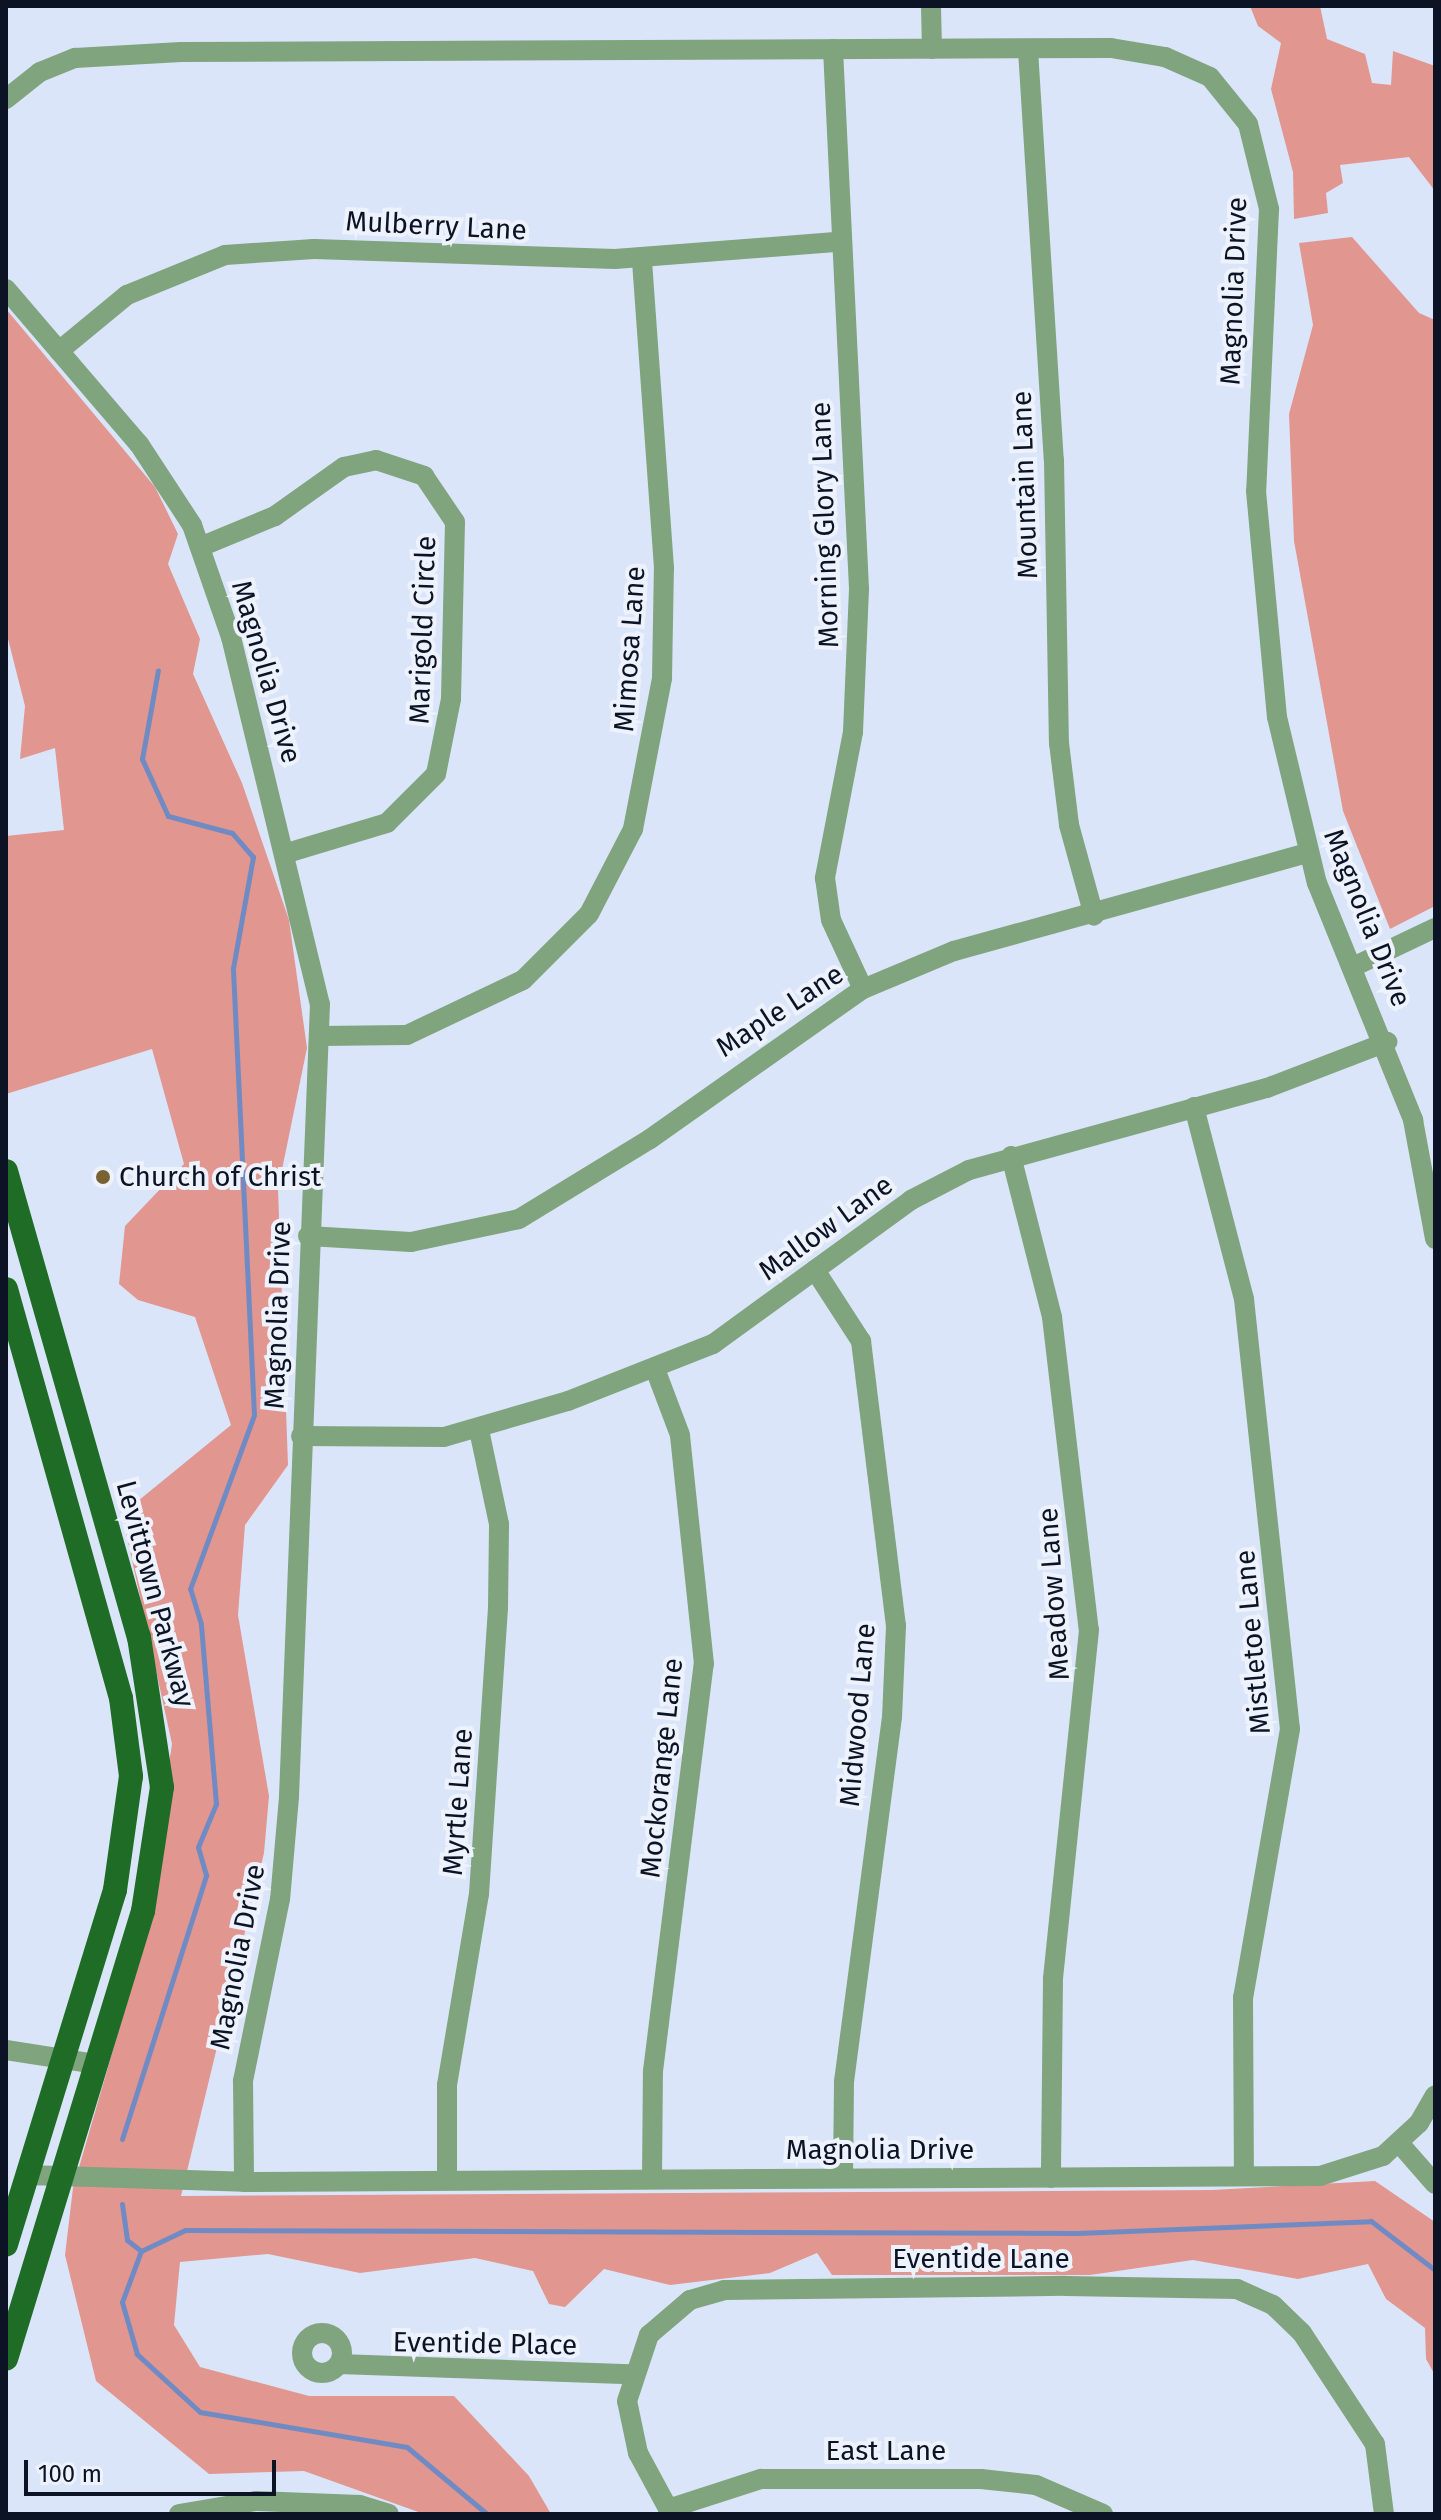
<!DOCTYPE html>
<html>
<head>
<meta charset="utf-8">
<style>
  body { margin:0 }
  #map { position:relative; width:1441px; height:2520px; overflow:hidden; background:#dbe5fa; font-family:"Fira Sans",sans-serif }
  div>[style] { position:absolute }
  .forest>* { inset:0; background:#e19690 }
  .stream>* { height:5px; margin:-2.5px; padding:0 2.5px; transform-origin:2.5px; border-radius:2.5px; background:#708bc4 }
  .street>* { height:20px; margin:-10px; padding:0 10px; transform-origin:10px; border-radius:10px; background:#7fa47e }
  .street>.ring { margin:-10px; padding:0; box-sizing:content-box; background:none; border:20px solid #7fa47e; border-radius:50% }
  .primary>* { height:24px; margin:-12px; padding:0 12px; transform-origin:12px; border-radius:12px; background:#1e6c25 }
  .dots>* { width:22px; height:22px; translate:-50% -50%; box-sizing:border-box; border:4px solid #edf2fd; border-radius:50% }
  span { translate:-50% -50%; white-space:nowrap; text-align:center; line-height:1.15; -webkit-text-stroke:8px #edf2fd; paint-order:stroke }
  .street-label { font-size:28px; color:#0b1324 }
  .poi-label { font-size:28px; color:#0b1324 }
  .left { translate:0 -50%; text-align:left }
  .frame { position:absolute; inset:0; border:8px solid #0b1324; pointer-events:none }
  .scale { position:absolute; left:24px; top:2460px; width:252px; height:36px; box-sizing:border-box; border:4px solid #0b1324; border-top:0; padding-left:10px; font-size:24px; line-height:28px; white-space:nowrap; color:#0b1324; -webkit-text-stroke:6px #edf2fd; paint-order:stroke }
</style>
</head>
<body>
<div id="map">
  <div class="forest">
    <i style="clip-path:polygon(1250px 6px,1320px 6px,1327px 39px,1365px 54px,1372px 83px,1391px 85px,1393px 51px,1435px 66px,1435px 191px,1409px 157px,1340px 165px,1343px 183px,1326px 193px,1328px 213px,1294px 219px,1293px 172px,1271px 89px,1281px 43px,1258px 26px)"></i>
    <i style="clip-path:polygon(1352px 237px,1419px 313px,1435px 320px,1435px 906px,1390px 929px,1343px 811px,1294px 541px,1289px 414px,1313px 325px,1299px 243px)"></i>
    <i style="clip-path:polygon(6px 309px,155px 487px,178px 534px,168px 564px,200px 639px,193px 674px,242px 783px,289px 920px,307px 1048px,278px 1189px,288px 1465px,245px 1525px,238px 1615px,269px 1796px,264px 1853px,181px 2196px,1212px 2190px,1375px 2181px,1435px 2222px,1435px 2375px,1426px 2359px,1425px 2328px,1386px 2299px,1368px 2264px,1298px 2279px,1193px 2260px,1090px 2275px,832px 2275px,817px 2253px,770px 2273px,670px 2285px,604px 2269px,565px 2307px,549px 2304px,533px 2271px,475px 2258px,360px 2273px,268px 2254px,180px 2262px,174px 2325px,200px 2367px,309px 2396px,454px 2396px,529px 2476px,551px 2514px,424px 2514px,304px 2471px,209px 2474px,96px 2381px,65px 2255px,73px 2188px,140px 1957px,172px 1744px,122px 1514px,231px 1425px,195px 1317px,138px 1300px,119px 1284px,125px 1226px,184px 1164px,152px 1049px,6px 1094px,6px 836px,64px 830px,55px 748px,20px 759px,25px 706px,6px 631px)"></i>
  </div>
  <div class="stream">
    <i style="left:122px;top:2139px;width:277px;rotate:-72.3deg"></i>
    <i style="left:206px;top:1875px;width:29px;rotate:-106deg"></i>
    <i style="left:198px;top:1847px;width:47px;rotate:-67.3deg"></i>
    <i style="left:216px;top:1804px;width:181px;rotate:-94.8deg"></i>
    <i style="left:201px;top:1624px;width:37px;rotate:-107deg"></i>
    <i style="left:190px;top:1589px;width:185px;rotate:-69.8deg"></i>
    <i style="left:254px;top:1415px;width:447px;rotate:-92.7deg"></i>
    <i style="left:233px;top:968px;width:113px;rotate:-79.8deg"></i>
    <i style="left:253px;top:857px;width:32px;rotate:-131deg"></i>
    <i style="left:232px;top:833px;width:66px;rotate:-165.1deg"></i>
    <i style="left:168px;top:816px;width:63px;rotate:-114.5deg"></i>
    <i style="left:142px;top:759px;width:90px;rotate:-79.8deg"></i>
    <i style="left:122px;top:2204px;width:36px;rotate:82deg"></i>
    <i style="left:127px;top:2240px;width:18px;rotate:38deg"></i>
    <i style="left:487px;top:2514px;width:104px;rotate:-140.1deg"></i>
    <i style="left:407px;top:2447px;width:210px;rotate:-170.4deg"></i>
    <i style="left:200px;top:2412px;width:86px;rotate:-137.4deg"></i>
    <i style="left:137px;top:2354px;width:54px;rotate:-106.1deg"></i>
    <i style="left:122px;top:2302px;width:54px;rotate:-69.6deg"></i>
    <i style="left:141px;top:2251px;width:49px;rotate:-25.5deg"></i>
    <i style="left:185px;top:2230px;width:892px;rotate:0.19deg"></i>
    <i style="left:1077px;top:2233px;width:294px;rotate:-2.3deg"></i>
    <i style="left:1371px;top:2221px;width:81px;rotate:37.4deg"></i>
  </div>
  <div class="street">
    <i style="left:931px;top:6px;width:43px;rotate:88.7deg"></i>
    <i style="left:833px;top:49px;width:541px;rotate:87.24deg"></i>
    <i style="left:859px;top:589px;width:143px;rotate:92.4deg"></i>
    <i style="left:853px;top:732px;width:149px;rotate:100.9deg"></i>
    <i style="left:825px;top:878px;width:42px;rotate:81.9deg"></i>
    <i style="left:831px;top:920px;width:76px;rotate:65.1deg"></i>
    <i style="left:1028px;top:50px;width:411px;rotate:86.4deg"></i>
    <i style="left:1054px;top:460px;width:283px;rotate:89deg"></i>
    <i style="left:1059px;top:743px;width:83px;rotate:83deg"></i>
    <i style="left:1069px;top:825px;width:94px;rotate:74.6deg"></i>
    <i style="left:6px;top:99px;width:43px;rotate:-38.5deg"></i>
    <i style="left:40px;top:72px;width:38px;rotate:-22deg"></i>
    <i style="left:75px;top:58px;width:106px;rotate:-3.2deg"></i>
    <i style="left:181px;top:52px;width:930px;rotate:-0.25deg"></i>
    <i style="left:1111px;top:48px;width:55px;rotate:9.5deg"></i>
    <i style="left:1165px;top:57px;width:49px;rotate:24deg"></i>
    <i style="left:1210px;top:77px;width:60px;rotate:51deg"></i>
    <i style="left:1248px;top:124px;width:88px;rotate:76.1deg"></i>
    <i style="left:1269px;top:209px;width:282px;rotate:92.6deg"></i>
    <i style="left:1256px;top:491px;width:227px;rotate:84.7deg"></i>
    <i style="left:1277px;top:717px;width:171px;rotate:76.5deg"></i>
    <i style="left:1317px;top:883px;width:256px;rotate:67.9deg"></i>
    <i style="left:1413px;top:1120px;width:121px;rotate:79.5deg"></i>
    <i style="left:6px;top:289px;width:204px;rotate:49.4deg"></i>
    <i style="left:139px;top:444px;width:97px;rotate:56.8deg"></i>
    <i style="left:192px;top:525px;width:119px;rotate:70.8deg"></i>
    <i style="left:231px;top:637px;width:378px;rotate:76.4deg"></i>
    <i style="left:320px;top:1004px;width:794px;rotate:92.24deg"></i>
    <i style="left:289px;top:1797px;width:102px;rotate:95deg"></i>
    <i style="left:280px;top:1899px;width:186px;rotate:101.5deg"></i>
    <i style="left:243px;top:2081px;width:101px;rotate:89.4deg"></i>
    <i style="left:59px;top:351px;width:88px;rotate:-39.5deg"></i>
    <i style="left:127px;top:295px;width:106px;rotate:-22.2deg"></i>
    <i style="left:225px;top:255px;width:89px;rotate:-3.9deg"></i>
    <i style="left:314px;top:249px;width:301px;rotate:1.9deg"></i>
    <i style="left:615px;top:259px;width:224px;rotate:-4.4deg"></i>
    <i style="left:200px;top:547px;width:81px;rotate:-22.5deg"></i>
    <i style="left:275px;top:516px;width:85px;rotate:-35.4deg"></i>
    <i style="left:344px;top:467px;width:33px;rotate:-12deg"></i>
    <i style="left:376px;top:460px;width:51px;rotate:18.4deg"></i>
    <i style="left:424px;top:476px;width:55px;rotate:56deg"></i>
    <i style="left:455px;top:522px;width:177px;rotate:91.3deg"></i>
    <i style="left:451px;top:699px;width:76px;rotate:101.3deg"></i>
    <i style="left:436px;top:774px;width:69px;rotate:135deg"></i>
    <i style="left:387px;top:823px;width:104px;rotate:163.3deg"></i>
    <i style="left:1355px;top:966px;width:89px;rotate:-25.4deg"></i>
    <i style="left:321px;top:1036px;width:86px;rotate:-0.7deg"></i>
    <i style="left:407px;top:1035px;width:128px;rotate:-25.4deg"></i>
    <i style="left:523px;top:980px;width:93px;rotate:-45deg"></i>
    <i style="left:589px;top:914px;width:96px;rotate:-62.6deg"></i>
    <i style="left:633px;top:829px;width:154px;rotate:-79.1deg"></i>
    <i style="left:662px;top:678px;width:110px;rotate:-89deg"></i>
    <i style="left:664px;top:568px;width:311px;rotate:-94.1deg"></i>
    <i style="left:1194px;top:1107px;width:198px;rotate:75.4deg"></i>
    <i style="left:1244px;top:1299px;width:432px;rotate:83.9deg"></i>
    <i style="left:1290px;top:1729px;width:272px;rotate:99.9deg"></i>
    <i style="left:1243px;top:1997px;width:179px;rotate:89.7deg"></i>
    <i style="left:1011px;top:1156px;width:166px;rotate:75.7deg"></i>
    <i style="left:1052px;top:1317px;width:315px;rotate:83.3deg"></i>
    <i style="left:1089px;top:1630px;width:351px;rotate:95.9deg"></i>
    <i style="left:1053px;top:1979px;width:199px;rotate:90.6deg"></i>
    <i style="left:308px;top:1236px;width:103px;rotate:3.3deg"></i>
    <i style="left:411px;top:1242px;width:110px;rotate:-12deg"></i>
    <i style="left:519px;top:1219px;width:153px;rotate:-31.4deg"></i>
    <i style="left:650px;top:1139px;width:261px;rotate:-35.2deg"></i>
    <i style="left:863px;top:989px;width:99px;rotate:-22.7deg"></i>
    <i style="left:954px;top:951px;width:366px;rotate:-15.5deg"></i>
    <i style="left:815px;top:1270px;width:85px;rotate:57.1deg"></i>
    <i style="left:861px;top:1341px;width:287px;rotate:83deg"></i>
    <i style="left:896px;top:1626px;width:91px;rotate:92.5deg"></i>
    <i style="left:892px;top:1717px;width:368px;rotate:97.5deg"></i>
    <i style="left:844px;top:2082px;width:96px;rotate:90.6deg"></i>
    <i style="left:301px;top:1436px;width:143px;rotate:0.4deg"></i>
    <i style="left:444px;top:1437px;width:129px;rotate:-16.2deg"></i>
    <i style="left:568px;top:1401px;width:156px;rotate:-21.5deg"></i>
    <i style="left:713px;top:1344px;width:245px;rotate:-36deg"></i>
    <i style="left:911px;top:1200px;width:65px;rotate:-27.3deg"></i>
    <i style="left:969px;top:1170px;width:309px;rotate:-15.4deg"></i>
    <i style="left:1267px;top:1088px;width:129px;rotate:-21deg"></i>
    <i style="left:6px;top:2050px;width:90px;rotate:8.9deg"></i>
    <i style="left:1400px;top:2144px;width:53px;rotate:48.8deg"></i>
    <i style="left:27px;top:2175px;width:217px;rotate:1.8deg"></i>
    <i style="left:244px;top:2182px;width:1076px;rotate:-0.32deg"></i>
    <i style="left:1320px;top:2176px;width:66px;rotate:-17.6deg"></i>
    <i style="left:1383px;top:2156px;width:49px;rotate:-42.5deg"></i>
    <i style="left:1419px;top:2123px;width:32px;rotate:-60deg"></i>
    <i style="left:447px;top:2178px;width:93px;rotate:-90deg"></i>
    <i style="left:447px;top:2085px;width:194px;rotate:-80.5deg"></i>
    <i style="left:479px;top:1894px;width:287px;rotate:-86.2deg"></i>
    <i style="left:498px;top:1608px;width:84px;rotate:-89.3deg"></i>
    <i style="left:499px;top:1524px;width:96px;rotate:-102deg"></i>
    <i style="left:652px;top:2179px;width:108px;rotate:-89.5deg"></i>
    <i style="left:653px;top:2071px;width:410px;rotate:-82.9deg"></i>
    <i style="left:704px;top:1664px;width:230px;rotate:-96deg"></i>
    <i style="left:680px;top:1435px;width:71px;rotate:-110.7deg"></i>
    <i class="ring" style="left:302px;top:2333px;width:20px;height:20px"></i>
    <i style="left:339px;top:2364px;width:291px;rotate:2deg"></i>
    <i style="left:668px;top:2509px;width:98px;rotate:-17.9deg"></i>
    <i style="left:761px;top:2479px;width:220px"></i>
    <i style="left:981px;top:2479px;width:55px;rotate:6.2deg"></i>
    <i style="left:1036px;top:2485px;width:73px;rotate:23.4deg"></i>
    <i style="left:179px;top:2514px;width:78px;rotate:-9.6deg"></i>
    <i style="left:256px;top:2501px;width:104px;rotate:2.2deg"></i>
    <i style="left:360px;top:2505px;width:30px;rotate:17deg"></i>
    <i style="left:671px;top:2514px;width:69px;rotate:-118.4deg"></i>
    <i style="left:638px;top:2453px;width:53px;rotate:-101.9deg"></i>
    <i style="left:627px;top:2401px;width:70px;rotate:-71.6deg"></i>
    <i style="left:649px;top:2335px;width:54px;rotate:-40.5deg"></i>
    <i style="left:690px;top:2300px;width:35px;rotate:-16deg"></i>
    <i style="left:724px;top:2290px;width:342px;rotate:-0.7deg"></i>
    <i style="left:1066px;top:2286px;width:171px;rotate:1deg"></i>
    <i style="left:1237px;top:2289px;width:39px;rotate:24deg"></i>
    <i style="left:1273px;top:2305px;width:40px;rotate:44deg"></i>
    <i style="left:1302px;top:2333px;width:133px;rotate:56.7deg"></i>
    <i style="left:1375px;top:2444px;width:71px;rotate:82.7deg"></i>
  </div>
  <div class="primary">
    <i style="left:6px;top:1171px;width:485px;rotate:74.1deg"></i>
    <i style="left:139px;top:1637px;width:152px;rotate:81.3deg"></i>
    <i style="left:162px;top:1787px;width:125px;rotate:98.7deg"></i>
    <i style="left:143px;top:1911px;width:468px;rotate:107deg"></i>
    <i style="left:6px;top:1289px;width:425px;rotate:74.3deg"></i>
    <i style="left:121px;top:1698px;width:79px;rotate:82.7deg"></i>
    <i style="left:131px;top:1776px;width:115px;rotate:98deg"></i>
    <i style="left:115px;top:1890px;width:371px;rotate:107.1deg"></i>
  </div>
  <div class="dots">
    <i style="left:103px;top:1177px;background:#786232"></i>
  </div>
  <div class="street-label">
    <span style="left:436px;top:226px;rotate:3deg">Mulberry Lane</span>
    <span style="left:1234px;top:291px;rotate:-88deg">Magnolia Drive</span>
    <span style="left:1025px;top:485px;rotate:-92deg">Mountain Lane</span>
    <span style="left:825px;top:525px;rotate:-92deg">Morning Glory Lane</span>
    <span style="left:423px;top:630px;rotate:-88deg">Marigold Circle</span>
    <span style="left:630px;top:649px;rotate:-86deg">Mimosa Lane</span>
    <span style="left:266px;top:672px;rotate:74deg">Magnolia Drive</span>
    <span style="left:1367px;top:918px;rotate:68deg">Magnolia Drive</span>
    <span style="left:780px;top:1011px;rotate:-33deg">Maple Lane</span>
    <span style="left:826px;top:1228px;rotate:-36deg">Mallow Lane</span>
    <span style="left:278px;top:1315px;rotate:-88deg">Magnolia Drive</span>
    <span style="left:155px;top:1594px;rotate:75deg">Levittown Parkway</span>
    <span style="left:1054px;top:1594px;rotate:-94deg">Meadow Lane</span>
    <span style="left:1253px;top:1642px;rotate:-95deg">Mistletoe Lane</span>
    <span style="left:858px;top:1715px;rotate:-85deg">Midwood Lane</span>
    <span style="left:662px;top:1768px;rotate:-84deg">Mockorange Lane</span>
    <span style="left:458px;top:1802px;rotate:-86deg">Myrtle Lane</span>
    <span style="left:238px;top:1957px;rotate:-79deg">Magnolia Drive</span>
    <span style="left:880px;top:2150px">Magnolia Drive</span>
    <span style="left:981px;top:2259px">Eventide Lane</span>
    <span style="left:485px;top:2344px;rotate:1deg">Eventide Place</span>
    <span style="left:886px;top:2451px">East Lane</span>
  </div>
  <div class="poi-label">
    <span class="left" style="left:119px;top:1177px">Church of Christ</span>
  </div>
  <div class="frame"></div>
  <div class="scale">100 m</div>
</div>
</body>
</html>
